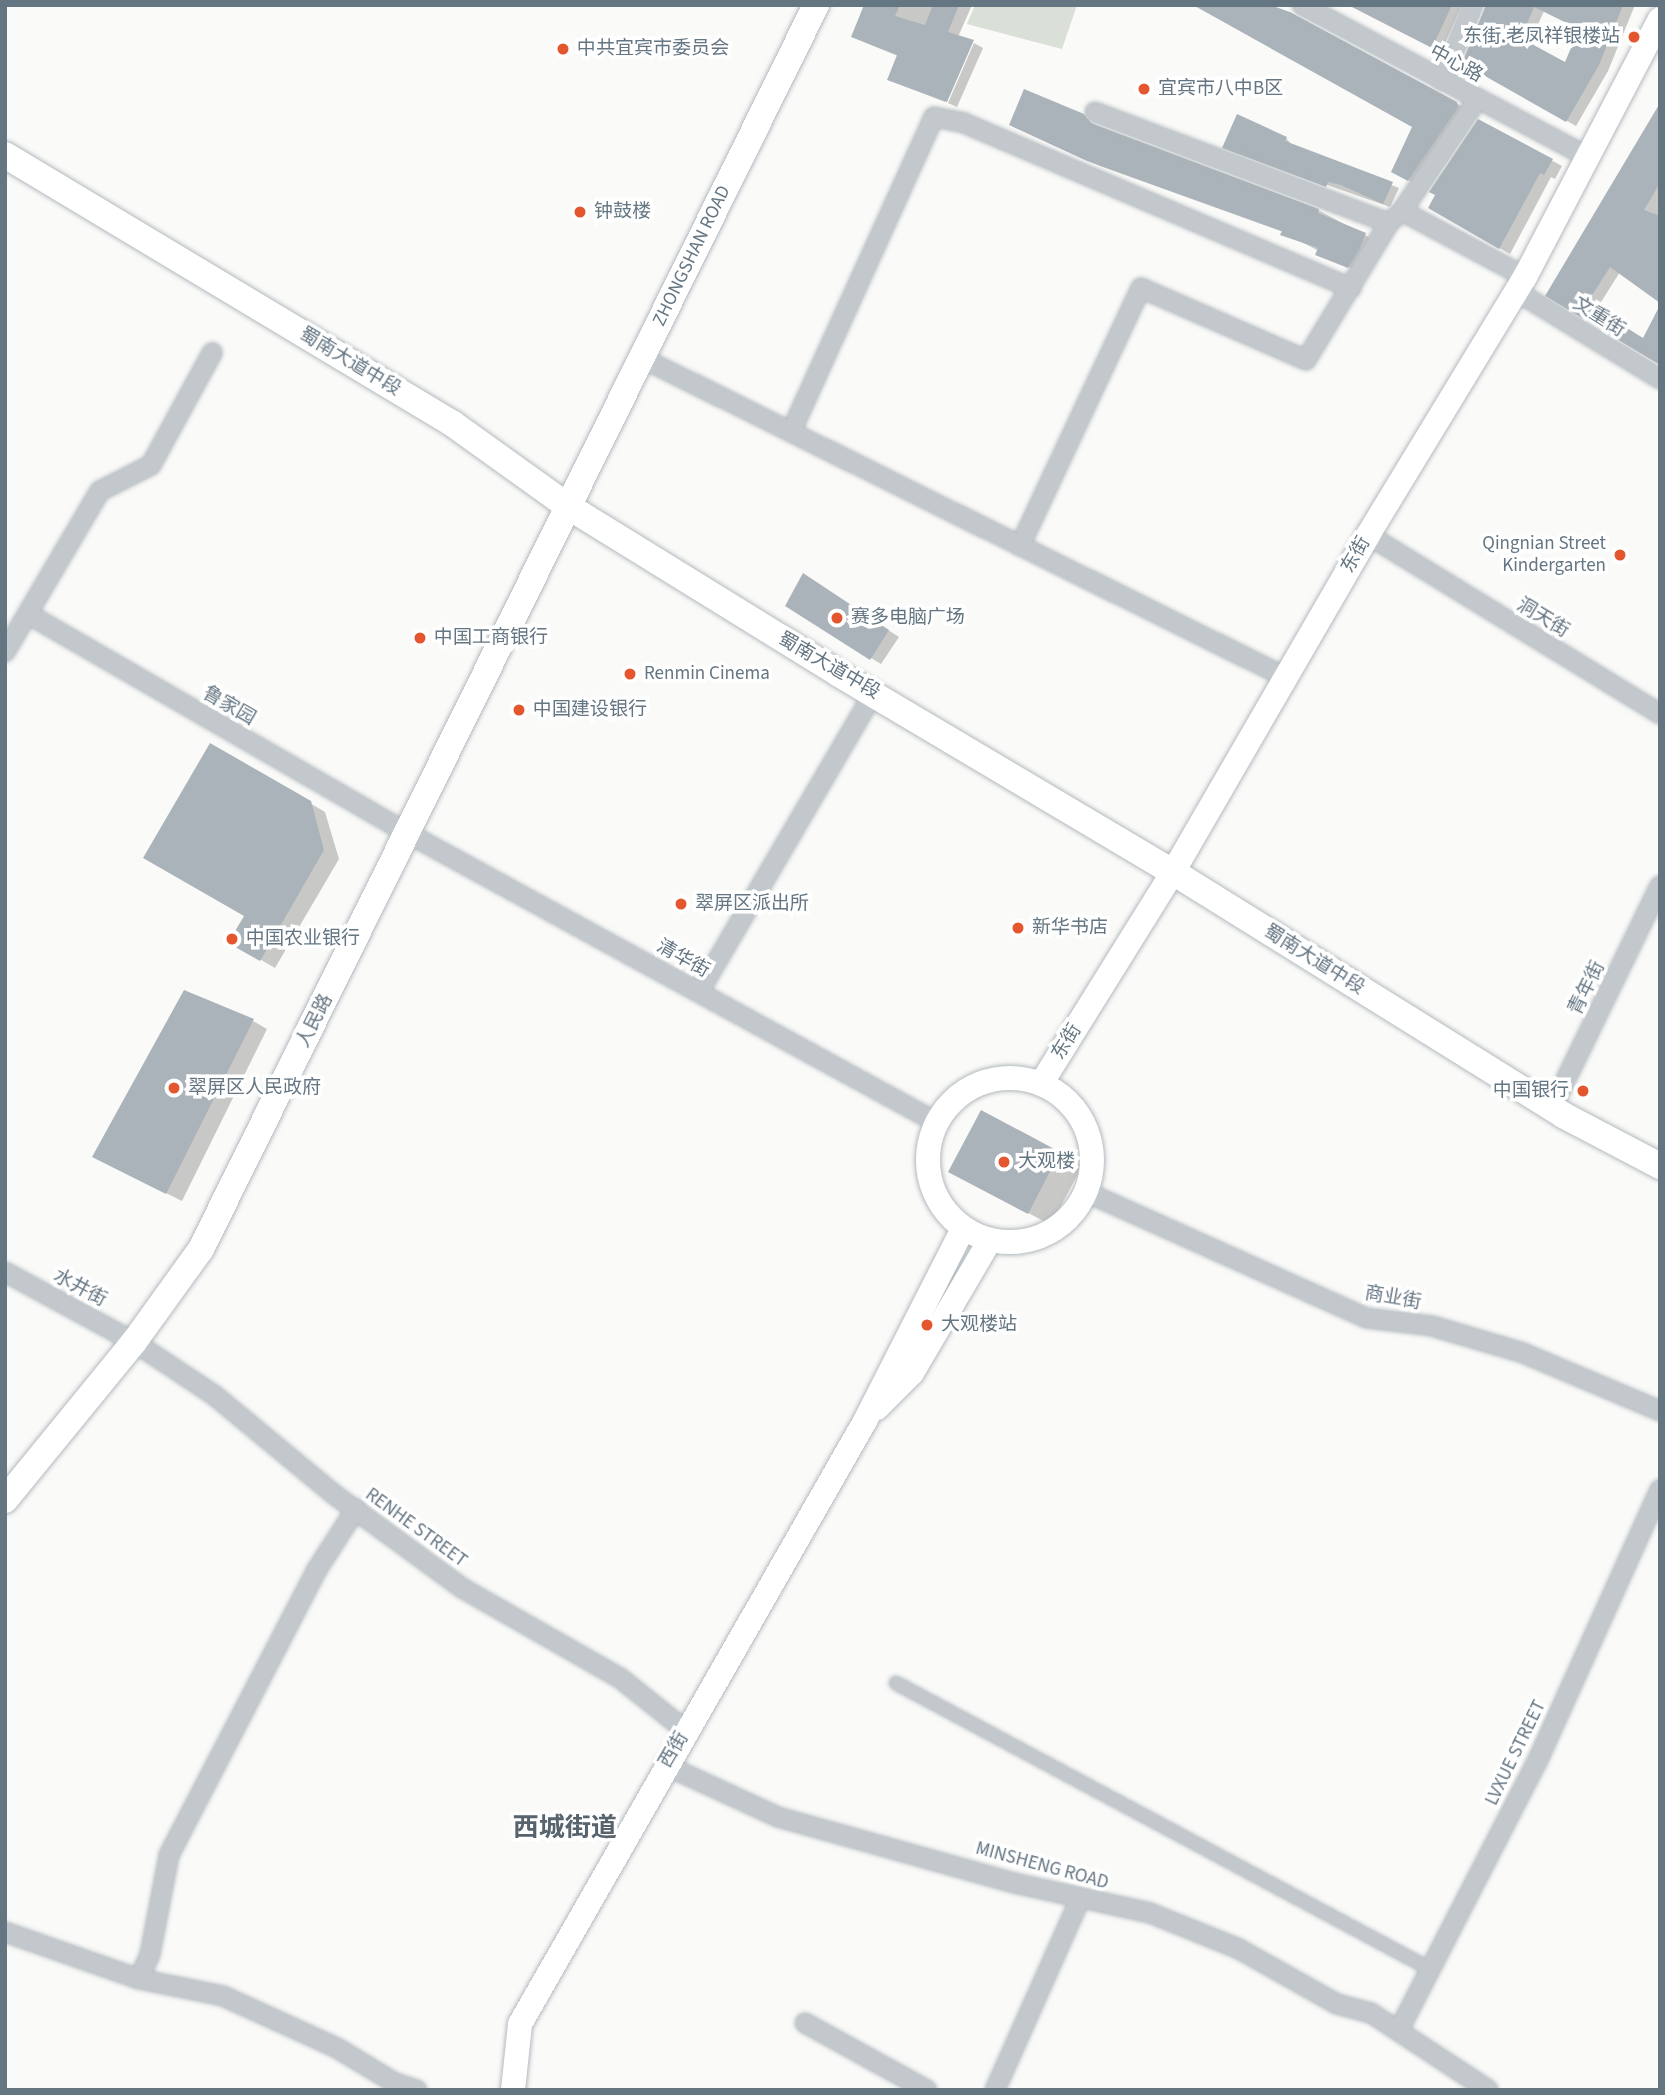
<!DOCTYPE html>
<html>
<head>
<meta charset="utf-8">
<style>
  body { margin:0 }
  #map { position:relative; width:1665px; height:2095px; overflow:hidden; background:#fafaf8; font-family:"Source Sans 3","Noto Sans SC",sans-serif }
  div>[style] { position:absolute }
  .green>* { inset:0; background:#dadfd7 }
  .shadow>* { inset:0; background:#0003 }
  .building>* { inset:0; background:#aab3b9 }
  .roads { filter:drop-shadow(0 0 2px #b3babf) drop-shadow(0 0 2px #b3babf) }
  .pedestrian>* { height:12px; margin:-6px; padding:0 6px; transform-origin:6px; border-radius:6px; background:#c3c8cc }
  .minor>* { height:18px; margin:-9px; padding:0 9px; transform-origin:9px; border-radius:9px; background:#c3c8cc }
  .secondary>* { height:24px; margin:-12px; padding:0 12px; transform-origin:12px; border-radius:12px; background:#fff }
  .secondary>.ring { margin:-12px; padding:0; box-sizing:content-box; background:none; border:24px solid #fff; border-radius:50% }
  .primary>* { height:26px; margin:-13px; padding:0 13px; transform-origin:13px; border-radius:13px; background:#fff }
  .dots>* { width:19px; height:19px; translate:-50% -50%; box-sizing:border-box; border:4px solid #fff; border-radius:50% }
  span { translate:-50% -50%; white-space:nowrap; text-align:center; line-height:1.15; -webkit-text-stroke:7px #fff; paint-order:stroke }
  .poi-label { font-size:19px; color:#657683 }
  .right { translate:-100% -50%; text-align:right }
  .left { translate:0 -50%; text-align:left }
  .street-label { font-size:19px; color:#657683 }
  .district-label { font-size:26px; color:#57646e; font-weight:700 }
  .frame { position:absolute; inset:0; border:7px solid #657683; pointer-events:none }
</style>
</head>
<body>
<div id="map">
  <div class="green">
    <i style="clip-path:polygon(975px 5px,1077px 5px,1062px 49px,967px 24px)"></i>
  </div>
  <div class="shadow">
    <i style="clip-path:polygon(866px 5px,972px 5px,958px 37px,971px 41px,945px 102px,889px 80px,898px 56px,864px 42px)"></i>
    <i style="clip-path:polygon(1352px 5px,1462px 5px,1441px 52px)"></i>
    <i style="clip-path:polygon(evenodd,1485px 5px,1635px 5px,1608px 71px,1576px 126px,1464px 62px,1481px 29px,1485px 5px,1544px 11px,1581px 29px,1566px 64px,1529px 45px,1544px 11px)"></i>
    <i style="clip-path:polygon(974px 43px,983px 48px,957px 107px,948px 103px)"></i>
    <i style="clip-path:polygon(1456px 103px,1466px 109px,1419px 186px,1394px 172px,1414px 127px)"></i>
    <i style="clip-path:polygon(1660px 107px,1660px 301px,1620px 272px,1596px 310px,1660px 362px,1548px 295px)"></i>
    <i style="clip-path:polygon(1083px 116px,1099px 128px,1318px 210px,1376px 241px,1360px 273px,1283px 232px,1100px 166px,1022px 130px)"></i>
    <i style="clip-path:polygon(1478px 121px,1562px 166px,1555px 179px,1551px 177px,1510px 254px,1430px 208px)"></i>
    <i style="clip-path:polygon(1286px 138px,1292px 145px,1399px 188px,1390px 207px,1230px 151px)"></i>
    <i style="clip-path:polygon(814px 582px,899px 637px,881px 664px,871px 658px)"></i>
    <i style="clip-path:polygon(211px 745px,325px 812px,339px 859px,275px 968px,230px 942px,246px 915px)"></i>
    <i style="clip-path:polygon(253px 1021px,267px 1029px,182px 1201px,109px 1165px)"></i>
    <i style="clip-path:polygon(982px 1113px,1082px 1166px,1051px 1225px,973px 1184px)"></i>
  </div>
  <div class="building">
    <i style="clip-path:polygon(864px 5px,900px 5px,895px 16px,925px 25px,933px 5px,959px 5px,948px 32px,974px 40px,947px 102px,887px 80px,897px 55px,851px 37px)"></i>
    <i style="clip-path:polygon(1193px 5px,1270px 5px,1290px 12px,1457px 102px,1458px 108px,1408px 181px,1391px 172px,1412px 127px)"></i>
    <i style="clip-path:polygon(1348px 5px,1452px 5px,1432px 48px)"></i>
    <i style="clip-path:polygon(evenodd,1486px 5px,1623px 5px,1599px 65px,1566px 122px,1462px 63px,1486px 5px,1534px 7px,1579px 29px,1565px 62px,1521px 38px,1534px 7px)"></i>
    <i style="clip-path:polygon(1024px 89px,1084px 114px,1091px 123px,1319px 209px,1318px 213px,1366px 233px,1359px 251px,1348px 268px,1315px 255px,1318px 248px,1280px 235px,1282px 231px,1087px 161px,1009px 125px)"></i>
    <i style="clip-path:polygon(1660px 103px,1660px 183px,1644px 210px,1660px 216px,1660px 303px,1610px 267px,1587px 303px,1643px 338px,1660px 305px,1660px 365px,1545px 296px)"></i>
    <i style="clip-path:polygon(1237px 114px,1287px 137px,1285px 141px,1393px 182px,1383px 204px,1341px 185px,1328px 182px,1326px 187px,1222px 148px)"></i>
    <i style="clip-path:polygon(1478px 119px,1553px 159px,1544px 175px,1540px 173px,1499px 249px,1428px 208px,1435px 195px,1429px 192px)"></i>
    <i style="clip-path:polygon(803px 573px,889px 630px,870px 660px,785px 606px)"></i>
    <i style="clip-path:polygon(210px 743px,311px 801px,324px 850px,260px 961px,228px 943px,244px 916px,143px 858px)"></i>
    <i style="clip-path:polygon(184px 990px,254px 1019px,166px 1194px,92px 1157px)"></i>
    <i style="clip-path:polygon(981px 1110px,1060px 1152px,1028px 1214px,948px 1172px)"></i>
  </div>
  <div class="roads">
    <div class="pedestrian">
      <i style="left:896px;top:1683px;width:606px;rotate:28.17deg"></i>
    </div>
    <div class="minor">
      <i style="left:1302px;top:5px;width:326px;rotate:28deg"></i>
      <i style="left:1442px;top:81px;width:82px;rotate:-67.8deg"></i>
      <i style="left:1095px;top:112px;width:314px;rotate:20.7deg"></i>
      <i style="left:1402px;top:211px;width:140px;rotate:28.2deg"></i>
      <i style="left:1516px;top:291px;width:169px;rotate:31.4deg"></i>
      <i style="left:642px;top:358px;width:718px;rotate:26.39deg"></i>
      <i style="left:791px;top:432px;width:346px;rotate:-65.6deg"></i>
      <i style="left:934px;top:117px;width:31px;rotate:11deg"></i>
      <i style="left:964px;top:123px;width:421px;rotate:23.1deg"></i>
      <i style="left:1368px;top:535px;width:342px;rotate:31.5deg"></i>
      <i style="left:1020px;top:546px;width:285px;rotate:-64.9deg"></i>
      <i style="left:1141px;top:288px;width:180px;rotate:23.6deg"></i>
      <i style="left:1306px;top:360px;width:160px;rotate:-58.8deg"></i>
      <i style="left:1389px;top:223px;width:18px;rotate:-43deg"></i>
      <i style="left:1402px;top:211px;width:134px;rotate:-56deg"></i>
      <i style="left:28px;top:614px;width:440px;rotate:30deg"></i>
      <i style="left:409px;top:834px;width:601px;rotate:28.66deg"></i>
      <i style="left:5px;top:652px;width:187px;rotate:-59.5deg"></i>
      <i style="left:100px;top:491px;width:57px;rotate:-27deg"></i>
      <i style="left:151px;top:465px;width:128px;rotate:-61.4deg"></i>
      <i style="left:699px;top:992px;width:347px;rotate:-59.7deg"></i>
      <i style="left:1552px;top:1108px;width:247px;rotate:-64.1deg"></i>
      <i style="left:1086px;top:1192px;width:307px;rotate:24.2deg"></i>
      <i style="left:1366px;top:1318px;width:66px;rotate:6.9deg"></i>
      <i style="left:1432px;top:1326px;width:95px;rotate:16.5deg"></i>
      <i style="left:1523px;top:1353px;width:149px;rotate:22.9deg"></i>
      <i style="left:5px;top:1272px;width:147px;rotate:28.5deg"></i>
      <i style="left:134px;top:1342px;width:96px;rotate:33.5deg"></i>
      <i style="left:214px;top:1395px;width:157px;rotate:39.6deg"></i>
      <i style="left:335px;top:1495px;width:157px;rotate:36.2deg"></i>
      <i style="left:462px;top:1588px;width:182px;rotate:29.7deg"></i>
      <i style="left:620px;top:1678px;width:83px;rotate:38.7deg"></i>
      <i style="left:665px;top:1765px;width:124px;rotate:24.7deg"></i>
      <i style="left:778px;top:1817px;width:245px;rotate:15.6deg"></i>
      <i style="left:1014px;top:1883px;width:139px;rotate:12.4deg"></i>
      <i style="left:1150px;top:1913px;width:96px;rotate:22deg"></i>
      <i style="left:1239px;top:1949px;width:112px;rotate:29.3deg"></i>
      <i style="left:1337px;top:2004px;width:35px;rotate:15deg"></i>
      <i style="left:1371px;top:2013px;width:140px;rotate:33.3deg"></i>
      <i style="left:5px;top:1932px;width:142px;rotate:19.3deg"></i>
      <i style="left:139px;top:1979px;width:86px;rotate:11.4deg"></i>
      <i style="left:223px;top:1996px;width:125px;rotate:24.5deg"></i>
      <i style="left:337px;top:2048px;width:68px;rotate:31.1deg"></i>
      <i style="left:395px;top:2083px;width:23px;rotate:18deg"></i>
      <i style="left:139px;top:1979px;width:27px;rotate:-66deg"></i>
      <i style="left:150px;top:1954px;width:101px;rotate:-79.1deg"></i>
      <i style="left:169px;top:1855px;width:320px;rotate:-62.6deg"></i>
      <i style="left:316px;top:1571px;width:74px;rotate:-57.2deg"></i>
      <i style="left:805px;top:2023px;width:139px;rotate:28.8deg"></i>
      <i style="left:1399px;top:2030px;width:301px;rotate:-62.8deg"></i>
      <i style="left:1537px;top:1762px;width:299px;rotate:-65.7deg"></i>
      <i style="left:995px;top:2090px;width:209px;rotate:-66deg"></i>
    </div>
    <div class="secondary">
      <i class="ring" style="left:928px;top:1078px;width:140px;height:140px"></i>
      <i style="left:1041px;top:1084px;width:250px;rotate:-58.1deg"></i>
      <i style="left:1173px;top:872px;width:389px;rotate:-59.9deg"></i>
      <i style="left:1368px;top:535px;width:302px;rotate:-58.7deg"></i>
      <i style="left:1525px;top:277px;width:291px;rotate:-62.4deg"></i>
      <i style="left:877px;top:1408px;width:49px;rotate:-45deg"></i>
      <i style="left:912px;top:1373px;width:154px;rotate:-59.6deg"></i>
      <i style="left:513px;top:2090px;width:66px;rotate:-83.9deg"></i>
      <i style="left:520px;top:2024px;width:695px;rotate:-60.22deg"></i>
      <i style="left:865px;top:1421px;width:216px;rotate:-63deg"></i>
    </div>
    <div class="primary">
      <i style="left:5px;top:155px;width:523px;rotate:30.98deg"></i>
      <i style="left:453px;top:424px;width:143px;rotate:35.6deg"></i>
      <i style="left:569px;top:507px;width:317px;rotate:31.7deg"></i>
      <i style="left:839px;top:674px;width:388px;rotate:30.7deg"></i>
      <i style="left:1173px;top:872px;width:460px;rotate:31.9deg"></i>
      <i style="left:1563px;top:1115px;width:110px;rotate:27.7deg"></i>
      <i style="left:5px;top:1500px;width:204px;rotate:-50.8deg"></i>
      <i style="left:134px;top:1342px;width:115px;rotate:-54.2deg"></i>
      <i style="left:201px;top:1249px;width:1388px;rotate:-63.69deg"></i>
    </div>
  </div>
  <div class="dots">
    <i style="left:1634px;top:37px;background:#e4572e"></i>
    <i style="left:563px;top:49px;background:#e4572e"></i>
    <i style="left:1144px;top:89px;background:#e4572e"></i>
    <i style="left:580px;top:212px;background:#e4572e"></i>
    <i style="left:1620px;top:555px;background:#e4572e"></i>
    <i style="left:837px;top:618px;background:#e4572e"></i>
    <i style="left:420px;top:638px;background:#e4572e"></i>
    <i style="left:630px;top:674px;background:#e4572e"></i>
    <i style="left:519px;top:710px;background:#e4572e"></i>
    <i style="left:681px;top:904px;background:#e4572e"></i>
    <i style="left:1018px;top:928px;background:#e4572e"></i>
    <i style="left:232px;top:939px;background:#e4572e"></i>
    <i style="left:174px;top:1088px;background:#e4572e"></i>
    <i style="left:1583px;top:1091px;background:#e4572e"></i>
    <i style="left:1004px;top:1162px;background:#e4572e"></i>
    <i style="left:927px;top:1325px;background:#e4572e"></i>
  </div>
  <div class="poi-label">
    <span class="right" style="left:1620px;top:37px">东街.老凤祥银楼站</span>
    <span class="left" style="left:577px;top:49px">中共宜宾市委员会</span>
    <span class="left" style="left:1158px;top:89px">宜宾市八中B区</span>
    <span class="left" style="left:594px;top:212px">钟鼓楼</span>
    <span class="right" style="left:1606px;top:555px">Qingnian Street<br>Kindergarten</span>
    <span class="left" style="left:851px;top:618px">赛多电脑广场</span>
    <span class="left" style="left:434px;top:638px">中国工商银行</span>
    <span class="left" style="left:644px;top:674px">Renmin Cinema</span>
    <span class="left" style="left:533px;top:710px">中国建设银行</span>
    <span class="left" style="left:695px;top:904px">翠屏区派出所</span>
    <span class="left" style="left:1032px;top:928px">新华书店</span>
    <span class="left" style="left:246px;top:939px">中国农业银行</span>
    <span class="left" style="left:188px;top:1088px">翠屏区人民政府</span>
    <span class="right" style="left:1569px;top:1091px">中国银行</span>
    <span class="left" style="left:1018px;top:1162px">大观楼</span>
    <span class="left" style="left:941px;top:1325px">大观楼站</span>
  </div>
  <div class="street-label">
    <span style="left:1456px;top:64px;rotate:28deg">中心路</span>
    <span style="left:692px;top:256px;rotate:-64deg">ZHONGSHAN ROAD</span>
    <span style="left:1599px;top:317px;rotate:32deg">文重街</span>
    <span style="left:350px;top:362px;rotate:31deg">蜀南大道中段</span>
    <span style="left:1356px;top:555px;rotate:-60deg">东街</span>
    <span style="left:1543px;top:618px;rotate:31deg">洞天街</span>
    <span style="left:829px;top:666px;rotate:30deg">蜀南大道中段</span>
    <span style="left:229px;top:706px;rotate:30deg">鲁家园</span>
    <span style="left:683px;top:959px;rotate:29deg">清华街</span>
    <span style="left:1314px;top:960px;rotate:32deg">蜀南大道中段</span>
    <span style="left:1587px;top:988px;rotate:-64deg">青年街</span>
    <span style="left:315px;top:1021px;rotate:-63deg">人民路</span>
    <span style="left:1067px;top:1042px;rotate:-58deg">东街</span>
    <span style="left:80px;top:1288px;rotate:28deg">水井街</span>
    <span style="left:1393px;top:1298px;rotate:10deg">商业街</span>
    <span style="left:416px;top:1528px;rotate:36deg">RENHE STREET</span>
    <span style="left:674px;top:1750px;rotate:-60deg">西街</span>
    <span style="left:1516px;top:1753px;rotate:-64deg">LVXUE STREET</span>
    <span style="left:1042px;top:1866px;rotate:15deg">MINSHENG ROAD</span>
  </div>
  <div class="district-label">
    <span style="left:565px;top:1828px">西城街道</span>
  </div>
  <div class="frame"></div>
</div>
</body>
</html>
